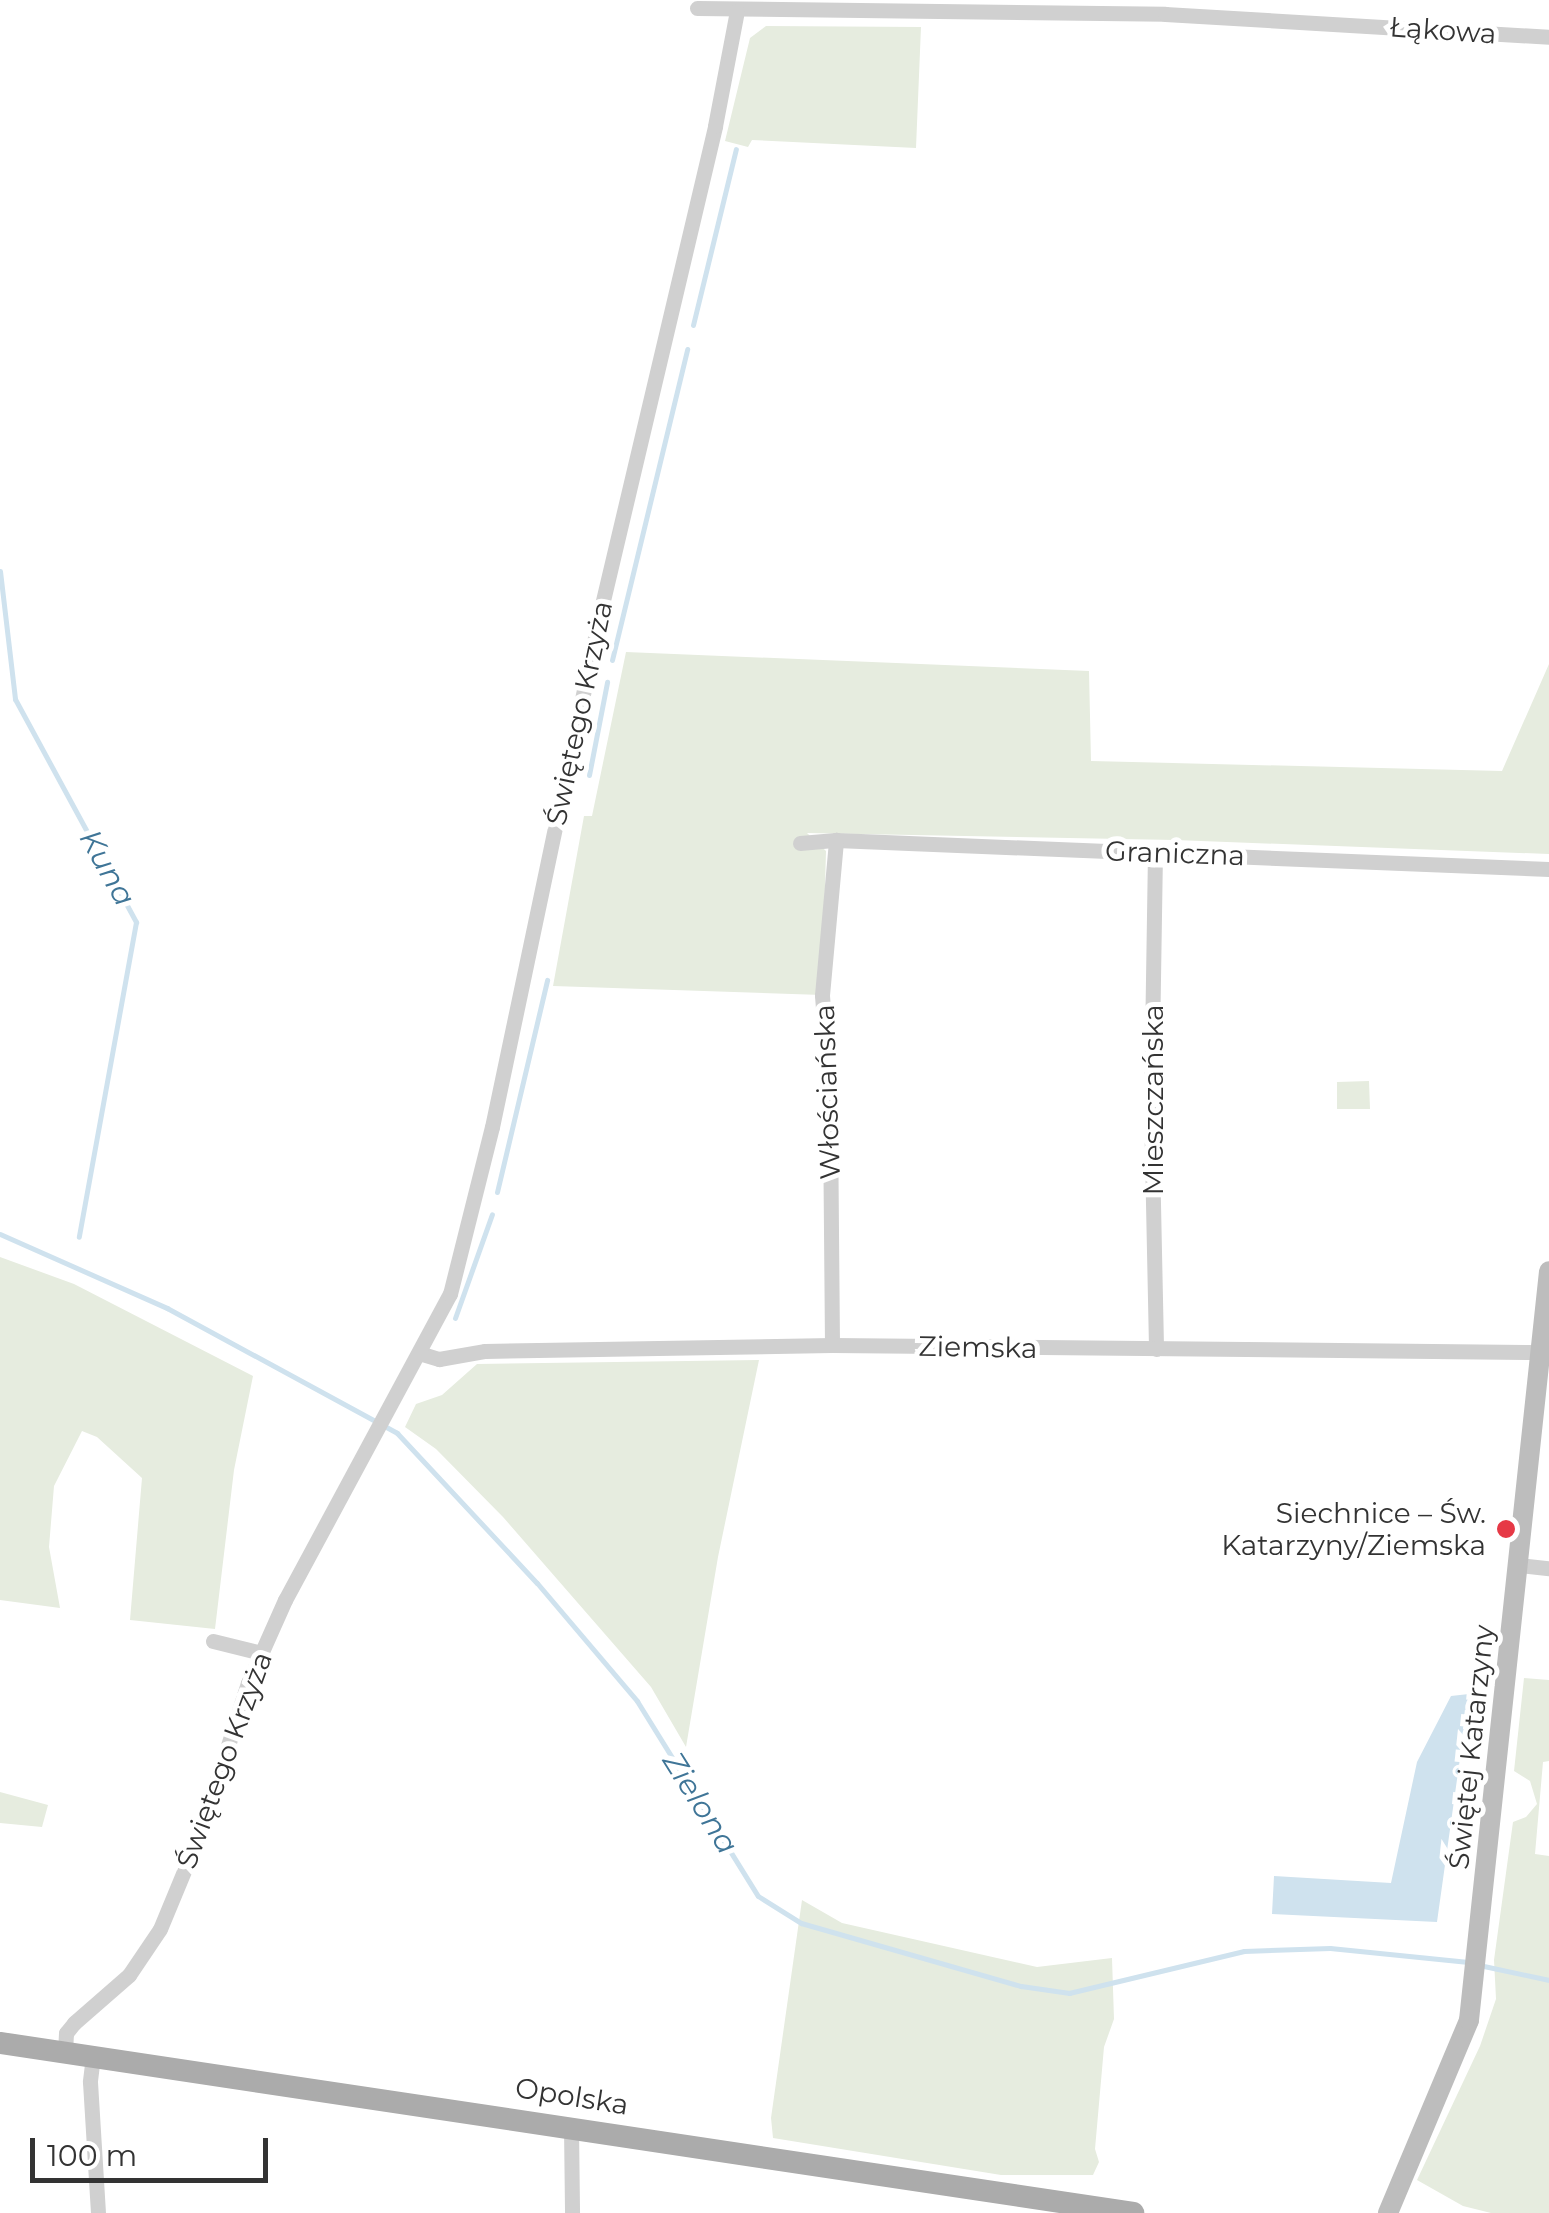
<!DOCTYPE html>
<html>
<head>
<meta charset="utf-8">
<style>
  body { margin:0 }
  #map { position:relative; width:1549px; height:2213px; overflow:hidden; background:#fff; font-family:Montserrat,sans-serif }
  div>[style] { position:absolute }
  .green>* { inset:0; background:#e6ecdf }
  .water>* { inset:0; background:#cfe2ee }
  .stream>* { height:5px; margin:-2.5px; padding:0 2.5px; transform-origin:2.5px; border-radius:2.5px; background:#cfe2ee }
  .street>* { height:15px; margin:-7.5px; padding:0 7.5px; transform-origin:7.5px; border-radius:7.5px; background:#d0d0d0 }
  .secondary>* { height:20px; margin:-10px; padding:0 10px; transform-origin:10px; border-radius:10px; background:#bdbdbd }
  .primary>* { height:22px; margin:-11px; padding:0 11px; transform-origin:11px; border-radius:11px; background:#ababab }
  .dots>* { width:28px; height:28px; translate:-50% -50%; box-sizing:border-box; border:5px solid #fff; border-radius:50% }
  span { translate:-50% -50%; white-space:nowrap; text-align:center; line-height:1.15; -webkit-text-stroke:10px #fff; paint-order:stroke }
  .street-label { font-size:28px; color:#333 }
  .poi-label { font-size:28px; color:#333 }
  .right { translate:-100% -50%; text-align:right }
  .water-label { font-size:30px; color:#3f7597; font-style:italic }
  .scale { position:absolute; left:30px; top:2138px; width:238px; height:45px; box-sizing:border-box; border:5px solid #333; border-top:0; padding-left:12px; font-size:30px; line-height:35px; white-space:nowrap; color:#333; -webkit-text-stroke:8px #fff; paint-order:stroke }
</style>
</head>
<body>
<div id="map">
  <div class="green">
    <i style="clip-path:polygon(766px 26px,921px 27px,916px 148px,752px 140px,748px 147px,725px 141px,750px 38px)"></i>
    <i style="clip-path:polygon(626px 652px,1089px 671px,1091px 761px,1502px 771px,1549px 664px,1549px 854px,1175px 840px,807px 833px,826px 851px,822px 995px,553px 986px,584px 816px,592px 816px)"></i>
    <i style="clip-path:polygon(1369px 1081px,1370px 1109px,1337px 1109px,1337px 1082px)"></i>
    <i style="clip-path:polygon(0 1257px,74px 1284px,253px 1376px,234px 1470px,215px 1629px,130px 1620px,142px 1478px,97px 1437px,82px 1431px,54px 1486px,49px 1547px,60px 1608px,0 1600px)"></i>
    <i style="clip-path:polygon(759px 1360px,718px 1557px,686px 1747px,651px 1687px,503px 1517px,436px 1449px,405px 1427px,416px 1404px,442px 1395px,477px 1364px)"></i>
    <i style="clip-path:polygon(1524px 1678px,1549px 1680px,1549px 1761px,1543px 1762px,1535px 1854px,1549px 1856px,1549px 2213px,1491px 2213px,1463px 2206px,1417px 2180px,1480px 2046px,1496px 1999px,1494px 1960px,1513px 1822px,1526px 1817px,1537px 1804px,1530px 1781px,1514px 1771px)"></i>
    <i style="clip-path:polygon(0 1792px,48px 1805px,42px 1827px,0 1823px)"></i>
    <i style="clip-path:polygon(802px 1900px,842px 1923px,1037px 1967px,1112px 1958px,1114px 2019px,1104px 2047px,1095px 2149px,1099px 2162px,1093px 2175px,1001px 2175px,773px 2138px,771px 2118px)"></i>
  </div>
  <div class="water">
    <i style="clip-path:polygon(1469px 1694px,1437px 1922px,1272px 1914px,1274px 1876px,1391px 1883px,1417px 1762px,1451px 1696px)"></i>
  </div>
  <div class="stream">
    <i style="left:693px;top:325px;width:181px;rotate:-76.3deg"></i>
    <i style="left:0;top:571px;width:129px;rotate:83.3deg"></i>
    <i style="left:15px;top:699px;width:254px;rotate:61.5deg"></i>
    <i style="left:136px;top:922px;width:320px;rotate:100.3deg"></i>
    <i style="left:612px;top:660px;width:320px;rotate:-76.4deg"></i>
    <i style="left:589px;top:775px;width:95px;rotate:-79deg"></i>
    <i style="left:497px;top:1192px;width:218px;rotate:-76.7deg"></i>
    <i style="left:0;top:1234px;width:183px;rotate:23.9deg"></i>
    <i style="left:167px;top:1308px;width:262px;rotate:28.5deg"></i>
    <i style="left:397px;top:1433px;width:205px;rotate:47deg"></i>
    <i style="left:537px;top:1583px;width:155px;rotate:49.7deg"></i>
    <i style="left:637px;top:1701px;width:229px;rotate:58.2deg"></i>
    <i style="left:758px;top:1896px;width:51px;rotate:32.1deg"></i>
    <i style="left:801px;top:1923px;width:229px;rotate:16deg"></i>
    <i style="left:1021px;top:1986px;width:49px;rotate:8.3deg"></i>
    <i style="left:1069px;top:1993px;width:180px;rotate:-13.5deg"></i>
    <i style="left:1244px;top:1951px;width:86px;rotate:-2deg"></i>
    <i style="left:1330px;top:1948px;width:139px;rotate:5.8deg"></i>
    <i style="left:455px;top:1318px;width:110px;rotate:-70.4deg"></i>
    <i style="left:1479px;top:1965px;width:72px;rotate:12.1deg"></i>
  </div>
  <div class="street">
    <i style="left:697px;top:8px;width:468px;rotate:0.7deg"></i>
    <i style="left:1165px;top:14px;width:385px;rotate:3.4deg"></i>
    <i style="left:800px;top:843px;width:36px;rotate:-5deg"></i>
    <i style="left:836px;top:840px;width:714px;rotate:2.33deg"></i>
    <i style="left:1155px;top:852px;width:256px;rotate:90.9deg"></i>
    <i style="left:1151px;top:1108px;width:241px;rotate:88.8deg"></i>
    <i style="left:832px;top:1345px;width:250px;rotate:-90.5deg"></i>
    <i style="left:830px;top:1095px;width:100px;rotate:-94.6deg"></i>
    <i style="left:822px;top:995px;width:156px;rotate:-84.8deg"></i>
    <i style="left:419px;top:1353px;width:21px;rotate:17deg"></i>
    <i style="left:439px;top:1359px;width:47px;rotate:-9.9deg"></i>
    <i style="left:485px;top:1351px;width:347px;rotate:-1deg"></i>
    <i style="left:832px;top:1345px;width:708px;rotate:0.57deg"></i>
    <i style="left:1518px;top:1565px;width:31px;rotate:6deg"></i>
    <i style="left:213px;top:1641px;width:50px;rotate:13.8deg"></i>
    <i style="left:65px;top:2052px;width:19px;rotate:-87deg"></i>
    <i style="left:66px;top:2033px;width:13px;rotate:-51deg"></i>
    <i style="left:74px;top:2023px;width:73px;rotate:-41.1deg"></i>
    <i style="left:129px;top:1975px;width:55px;rotate:-56deg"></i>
    <i style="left:160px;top:1929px;width:107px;rotate:-67.5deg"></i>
    <i style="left:201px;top:1830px;width:154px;rotate:-72.3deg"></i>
    <i style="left:248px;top:1683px;width:91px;rotate:-66deg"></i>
    <i style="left:285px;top:1600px;width:348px;rotate:-61.7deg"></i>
    <i style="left:450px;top:1294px;width:172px;rotate:-75.9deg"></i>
    <i style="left:492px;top:1127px;width:529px;rotate:-78.12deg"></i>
    <i style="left:601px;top:609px;width:496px;rotate:-76.7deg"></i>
    <i style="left:715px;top:126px;width:117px;rotate:-79.2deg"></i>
    <i style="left:93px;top:2056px;width:26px;rotate:97deg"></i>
    <i style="left:90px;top:2082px;width:131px;rotate:86.5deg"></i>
    <i style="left:571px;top:2127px;width:86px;rotate:89.3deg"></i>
  </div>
  <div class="secondary">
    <i style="left:1388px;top:2213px;width:209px;rotate:-67.2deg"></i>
    <i style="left:1469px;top:2020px;width:753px;rotate:-83.9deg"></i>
  </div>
  <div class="primary">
    <i style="left:0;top:2043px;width:1146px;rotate:8.53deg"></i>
  </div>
  <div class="dots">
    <i style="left:1506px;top:1529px;background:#e63946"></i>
  </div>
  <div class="street-label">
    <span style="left:1443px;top:30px;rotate:4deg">Łąkowa</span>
    <span style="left:579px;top:713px;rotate:-78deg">Świętego Krzyża</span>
    <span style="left:1175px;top:853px;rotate:2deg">Graniczna</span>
    <span style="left:827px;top:1092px;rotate:-92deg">Włościańska</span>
    <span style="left:1153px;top:1100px;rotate:-90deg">Mieszczańska</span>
    <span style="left:978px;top:1347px;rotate:1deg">Ziemska</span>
    <span style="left:1471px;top:1747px;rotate:-84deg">Świętej Katarzyny</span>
    <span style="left:224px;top:1760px;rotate:-70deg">Świętego Krzyża</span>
    <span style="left:572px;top:2096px;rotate:9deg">Opolska</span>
  </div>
  <div class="poi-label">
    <span class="right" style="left:1486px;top:1529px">Siechnice – Św.<br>Katarzyny/Ziemska</span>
  </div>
  <div class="water-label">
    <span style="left:107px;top:868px;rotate:61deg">Kuna</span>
    <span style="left:700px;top:1803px;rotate:58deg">Zielona</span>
  </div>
  <div class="scale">100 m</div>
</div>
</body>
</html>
